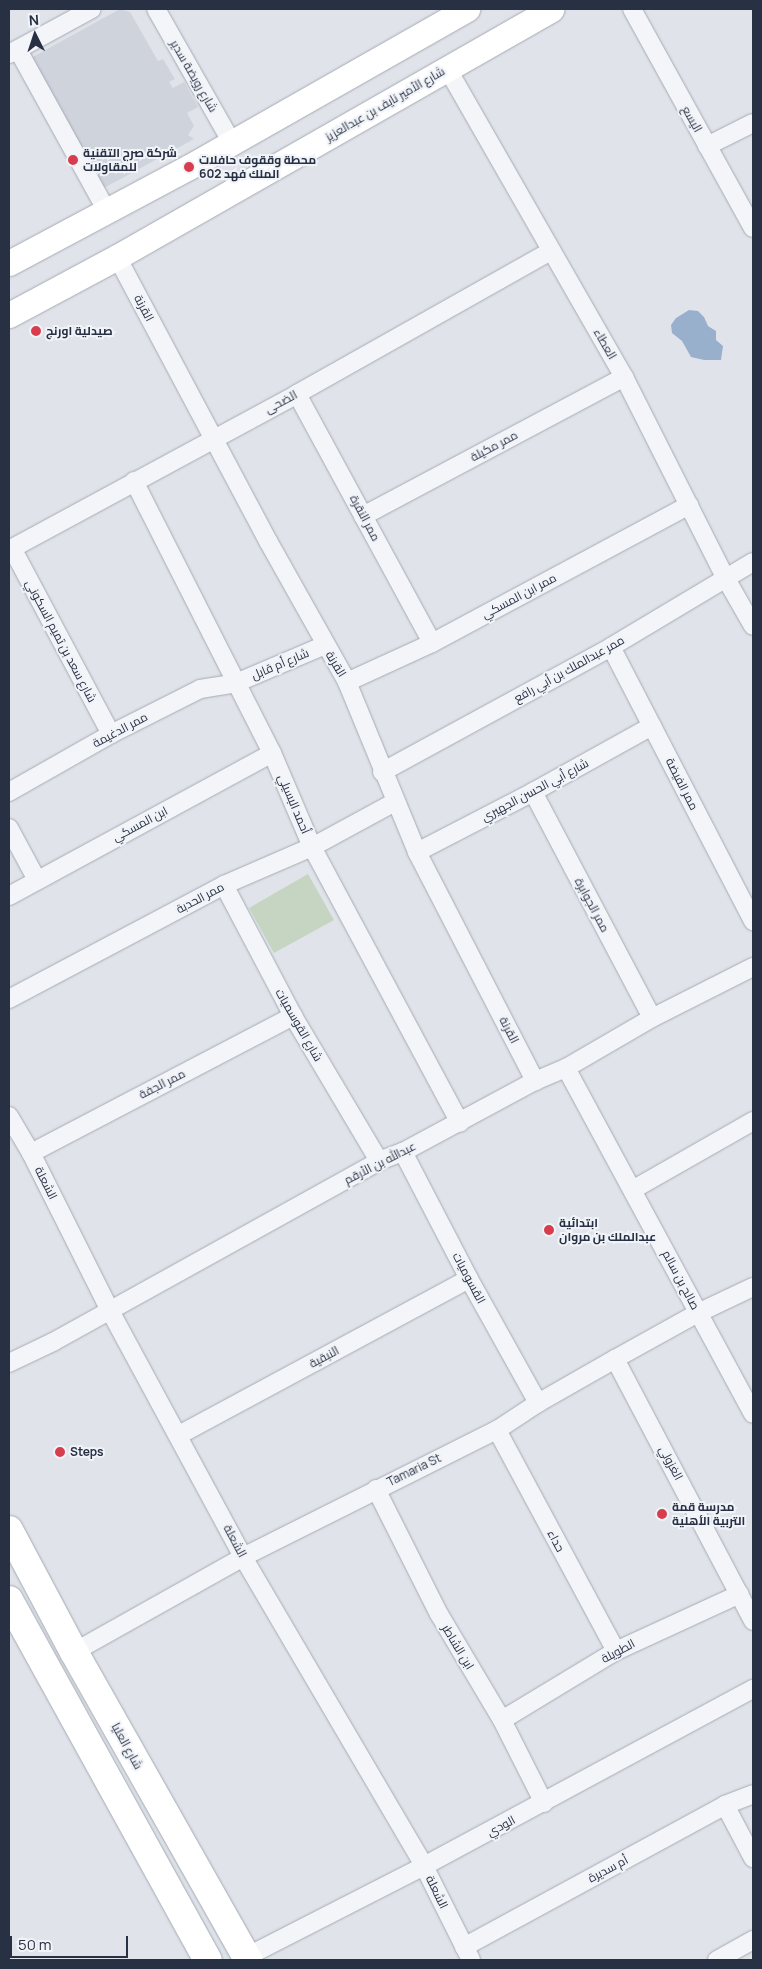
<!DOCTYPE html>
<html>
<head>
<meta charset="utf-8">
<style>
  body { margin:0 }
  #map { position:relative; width:762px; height:1969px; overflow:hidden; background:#e0e4ea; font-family:Manrope,Cairo,sans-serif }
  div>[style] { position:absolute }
  .built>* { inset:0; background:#ced3dc }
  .green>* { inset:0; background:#c5d5c1 }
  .water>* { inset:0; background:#99b0cd }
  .roads { filter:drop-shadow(0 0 1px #a5aab5) drop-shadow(0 0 1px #a5aab5) }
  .street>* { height:18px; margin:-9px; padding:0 9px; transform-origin:9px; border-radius:9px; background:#f4f5f8 }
  .secondary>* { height:25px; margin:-12.5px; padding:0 12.5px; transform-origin:12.5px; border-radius:12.5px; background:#fff }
  .primary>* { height:28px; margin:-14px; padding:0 14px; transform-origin:14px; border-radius:14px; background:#fff }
  .dots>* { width:14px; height:14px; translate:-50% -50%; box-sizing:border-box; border:2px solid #f0f3f7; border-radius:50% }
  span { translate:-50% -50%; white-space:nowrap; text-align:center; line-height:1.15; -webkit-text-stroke:4px #f0f3f7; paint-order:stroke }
  .street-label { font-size:12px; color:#283043 }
  .poi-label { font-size:12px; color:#283043; font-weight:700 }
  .left { translate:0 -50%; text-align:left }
  .frame { position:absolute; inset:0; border:10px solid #283043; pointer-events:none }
  .north { position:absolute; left:10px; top:10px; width:50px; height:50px; -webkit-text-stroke:4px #f0f3f7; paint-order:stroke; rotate:356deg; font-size:14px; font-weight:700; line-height:20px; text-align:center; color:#283043 }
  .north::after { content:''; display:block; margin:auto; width:18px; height:22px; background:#283043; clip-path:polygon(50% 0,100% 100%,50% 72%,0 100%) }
  .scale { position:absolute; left:10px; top:1936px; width:118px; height:22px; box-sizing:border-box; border:2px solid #283043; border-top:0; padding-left:6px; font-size:15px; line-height:18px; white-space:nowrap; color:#283043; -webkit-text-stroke:4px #f0f3f7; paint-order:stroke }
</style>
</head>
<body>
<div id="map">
  <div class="built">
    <i style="clip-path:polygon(120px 9px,130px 12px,158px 61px,163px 59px,175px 79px,169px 82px,173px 88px,184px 82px,198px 107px,187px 113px,194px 126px,188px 135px,194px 139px,102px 189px,29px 59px)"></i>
  </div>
  <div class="green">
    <i style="clip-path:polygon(308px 874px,334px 920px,274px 953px,249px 908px)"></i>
  </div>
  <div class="water">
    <i style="clip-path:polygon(689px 310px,698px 311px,704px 317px,708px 326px,716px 331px,716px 340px,723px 346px,721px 360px,704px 360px,691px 357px,682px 341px,672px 333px,671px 325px,676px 318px)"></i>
  </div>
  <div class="roads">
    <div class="street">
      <i style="left:156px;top:9px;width:154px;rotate:60.4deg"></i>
      <i style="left:632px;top:9px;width:250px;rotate:61.1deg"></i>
      <i style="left:18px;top:50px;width:184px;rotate:61.1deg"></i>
      <i style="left:9px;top:54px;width:94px;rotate:-28.5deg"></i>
      <i style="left:447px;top:68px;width:356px;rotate:60.2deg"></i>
      <i style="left:624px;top:377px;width:224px;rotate:63.2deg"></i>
      <i style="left:725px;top:577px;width:56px;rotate:60.3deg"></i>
      <i style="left:707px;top:146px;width:51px;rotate:-26.6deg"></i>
      <i style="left:117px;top:257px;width:322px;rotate:62deg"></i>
      <i style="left:268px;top:541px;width:162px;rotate:60.7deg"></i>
      <i style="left:347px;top:682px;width:184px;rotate:67.6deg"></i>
      <i style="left:417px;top:852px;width:258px;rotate:62.7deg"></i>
      <i style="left:297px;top:394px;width:283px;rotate:61.5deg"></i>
      <i style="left:134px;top:481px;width:305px;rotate:63.1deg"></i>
      <i style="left:272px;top:753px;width:102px;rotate:66.9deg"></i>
      <i style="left:312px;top:847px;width:313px;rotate:61.8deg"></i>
      <i style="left:363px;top:516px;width:296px;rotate:-28deg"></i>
      <i style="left:12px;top:548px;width:211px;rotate:62deg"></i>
      <i style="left:9px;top:550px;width:328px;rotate:-28.4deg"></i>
      <i style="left:297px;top:394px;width:291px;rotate:-29.4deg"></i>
      <i style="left:611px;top:647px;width:309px;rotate:62.6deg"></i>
      <i style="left:347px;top:682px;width:94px;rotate:-24.6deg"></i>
      <i style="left:432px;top:643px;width:292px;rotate:-28.2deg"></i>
      <i style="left:382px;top:772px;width:261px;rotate:-28.6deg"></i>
      <i style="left:611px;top:647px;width:165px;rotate:-30.9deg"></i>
      <i style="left:9px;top:792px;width:117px;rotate:-29.6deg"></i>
      <i style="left:111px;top:734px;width:100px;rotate:-26.8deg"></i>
      <i style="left:200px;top:689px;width:36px;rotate:-9deg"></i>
      <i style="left:236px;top:683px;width:97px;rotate:-23.1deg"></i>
      <i style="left:533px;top:792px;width:255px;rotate:62.2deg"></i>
      <i style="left:9px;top:828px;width:59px;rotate:61.7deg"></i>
      <i style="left:417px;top:852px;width:131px;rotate:-27.3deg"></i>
      <i style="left:533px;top:792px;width:136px;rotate:-29deg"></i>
      <i style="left:224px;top:885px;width:148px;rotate:62.2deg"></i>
      <i style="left:293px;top:1016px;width:169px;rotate:59.3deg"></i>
      <i style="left:9px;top:896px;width:299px;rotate:-28.5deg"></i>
      <i style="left:9px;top:999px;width:243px;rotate:-27.9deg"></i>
      <i style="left:224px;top:885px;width:96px;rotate:-23.4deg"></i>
      <i style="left:312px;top:847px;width:94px;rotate:-28.5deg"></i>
      <i style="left:566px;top:1068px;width:393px;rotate:61.6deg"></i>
      <i style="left:9px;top:1116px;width:43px;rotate:59.3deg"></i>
      <i style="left:31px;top:1153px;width:174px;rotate:63.4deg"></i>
      <i style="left:109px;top:1309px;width:282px;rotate:61.6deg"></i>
      <i style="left:243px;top:1557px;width:358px;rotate:59.6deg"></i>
      <i style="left:424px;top:1866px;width:105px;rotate:63.4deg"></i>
      <i style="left:403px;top:1152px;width:143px;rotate:62.5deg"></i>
      <i style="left:469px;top:1279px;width:142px;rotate:60.9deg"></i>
      <i style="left:31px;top:1153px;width:296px;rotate:-27.6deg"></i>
      <i style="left:634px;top:1189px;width:137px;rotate:-29.7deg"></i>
      <i style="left:615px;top:1359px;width:296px;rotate:62.2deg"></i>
      <i style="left:9px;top:1363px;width:49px;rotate:-25.5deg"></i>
      <i style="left:53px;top:1342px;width:373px;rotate:-29deg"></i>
      <i style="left:379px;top:1161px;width:26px;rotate:-21deg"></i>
      <i style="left:403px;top:1152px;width:150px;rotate:-28.3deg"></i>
      <i style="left:535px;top:1081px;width:34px;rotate:-23deg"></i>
      <i style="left:566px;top:1068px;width:99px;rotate:-30.2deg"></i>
      <i style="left:652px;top:1018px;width:113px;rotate:-26.8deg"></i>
      <i style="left:497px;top:1430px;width:251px;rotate:61.7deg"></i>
      <i style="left:179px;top:1435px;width:329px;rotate:-28.3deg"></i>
      <i style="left:376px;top:1489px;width:140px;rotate:63.3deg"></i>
      <i style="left:439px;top:1614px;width:123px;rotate:59.3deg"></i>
      <i style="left:502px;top:1720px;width:93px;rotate:63.2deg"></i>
      <i style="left:74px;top:1652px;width:194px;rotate:-29.3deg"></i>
      <i style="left:243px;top:1557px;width:284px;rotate:-26.6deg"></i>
      <i style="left:497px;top:1430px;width:49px;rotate:-33.4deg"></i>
      <i style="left:538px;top:1403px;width:89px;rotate:-29.7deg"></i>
      <i style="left:615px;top:1359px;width:95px;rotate:-29deg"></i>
      <i style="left:698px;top:1313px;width:61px;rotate:-25.3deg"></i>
      <i style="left:502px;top:1720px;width:133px;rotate:-31.2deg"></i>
      <i style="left:616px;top:1651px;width:136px;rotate:-24.7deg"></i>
      <i style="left:725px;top:1805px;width:60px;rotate:62.2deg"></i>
      <i style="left:464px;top:1947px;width:297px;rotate:-28.5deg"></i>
      <i style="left:725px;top:1805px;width:30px;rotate:-21deg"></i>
      <i style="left:246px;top:1957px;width:200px;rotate:-27.1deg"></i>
      <i style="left:424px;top:1866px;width:374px;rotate:-28.3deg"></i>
      <i style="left:717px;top:1960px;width:41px;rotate:-29.1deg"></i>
    </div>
    <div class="secondary">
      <i style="left:9px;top:263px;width:204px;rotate:-28.1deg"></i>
      <i style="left:189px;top:167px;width:320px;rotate:-29.6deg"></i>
      <i style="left:9px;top:315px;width:123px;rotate:-28.2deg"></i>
      <i style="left:117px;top:257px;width:500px;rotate:-29.7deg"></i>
    </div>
    <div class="primary">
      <i style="left:9px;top:1530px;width:138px;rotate:62deg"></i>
      <i style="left:74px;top:1652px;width:354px;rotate:60.5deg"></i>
      <i style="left:9px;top:1600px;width:411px;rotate:61.1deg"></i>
    </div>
  </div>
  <div class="dots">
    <i style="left:73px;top:160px;background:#d83d4d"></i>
    <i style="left:189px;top:167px;background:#d83d4d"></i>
    <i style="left:36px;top:331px;background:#d83d4d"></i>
    <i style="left:549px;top:1230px;background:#d83d4d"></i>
    <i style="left:60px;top:1452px;background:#d83d4d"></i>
    <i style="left:662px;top:1514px;background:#d83d4d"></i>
  </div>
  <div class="street-label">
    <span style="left:194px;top:76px;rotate:60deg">شارع رويضة سدير</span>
    <span style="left:385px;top:104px;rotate:-30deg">شارع الأمير نايف بن عبدالعزيز</span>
    <span style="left:692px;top:119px;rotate:61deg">اليسع</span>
    <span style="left:144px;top:308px;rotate:62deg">القرنة</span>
    <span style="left:605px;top:344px;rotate:60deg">العطاء</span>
    <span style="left:281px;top:402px;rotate:-28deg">الضحى</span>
    <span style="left:494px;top:446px;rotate:-28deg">ممر مكيلة</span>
    <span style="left:365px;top:518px;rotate:62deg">ممر النقرة</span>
    <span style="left:519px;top:596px;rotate:-28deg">ممر ابن المسكي</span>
    <span style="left:61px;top:641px;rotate:62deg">شارع سعد بن تميم السكوني</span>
    <span style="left:280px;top:664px;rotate:-23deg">شارع أم قابل</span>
    <span style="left:336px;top:664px;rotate:59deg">القرنة</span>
    <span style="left:569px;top:669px;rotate:-29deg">ممر عبدالملك بن أبي رافع</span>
    <span style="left:120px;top:730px;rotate:-28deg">ممر الدغيمة</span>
    <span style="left:682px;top:784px;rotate:63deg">ممر الفيضة</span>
    <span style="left:535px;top:790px;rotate:-28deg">شارع أبي الحسن الجهيري</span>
    <span style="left:294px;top:804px;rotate:67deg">أحمد البسيلي</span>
    <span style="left:140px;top:824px;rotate:-28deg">ابن المسكي</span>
    <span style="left:200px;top:898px;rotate:-28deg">ممر الحدبة</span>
    <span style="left:592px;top:905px;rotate:62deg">ممر الجوابرة</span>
    <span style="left:299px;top:1025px;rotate:60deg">شارع القوسميات</span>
    <span style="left:509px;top:1030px;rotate:63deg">القرنة</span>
    <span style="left:162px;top:1084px;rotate:-27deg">ممر الجفة</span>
    <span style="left:380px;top:1163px;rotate:-27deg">عبدالله بن الأرقم</span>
    <span style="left:46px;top:1183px;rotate:63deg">الشعلة</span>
    <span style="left:469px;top:1278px;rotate:62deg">القسوميات</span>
    <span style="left:681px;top:1280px;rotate:62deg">صالح بن سالم</span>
    <span style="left:324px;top:1357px;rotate:-28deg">النبقية</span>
    <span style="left:671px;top:1463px;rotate:62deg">الغزولي</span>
    <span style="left:414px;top:1470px;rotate:-26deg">Tamaria St</span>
    <span style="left:235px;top:1541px;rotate:62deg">الشعلة</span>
    <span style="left:556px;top:1541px;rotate:62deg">حداء</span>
    <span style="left:458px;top:1647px;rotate:59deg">ابن الشاطر</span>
    <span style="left:618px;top:1651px;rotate:-28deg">الطويلة</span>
    <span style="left:127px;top:1746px;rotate:61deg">شارع العليا</span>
    <span style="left:501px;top:1826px;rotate:-28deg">الودي</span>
    <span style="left:608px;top:1869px;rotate:-28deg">أم سديرة</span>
    <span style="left:437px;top:1892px;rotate:64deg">الشعلة</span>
  </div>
  <div class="poi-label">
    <span class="left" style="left:83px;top:160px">شركة صرح التقنية<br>للمقاولات</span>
    <span class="left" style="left:199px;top:167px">محطة وققوف حافلات<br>الملك فهد 602</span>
    <span class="left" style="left:46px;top:331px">صيدلية اورنج</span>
    <span class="left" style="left:559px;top:1230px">ابتدائية<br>عبدالملك بن مروان</span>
    <span class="left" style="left:70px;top:1452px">Steps</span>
    <span class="left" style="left:672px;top:1514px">مدرسة قمة<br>التربية الأهلية</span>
  </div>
  <div class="frame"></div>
  <div class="north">N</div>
  <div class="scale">50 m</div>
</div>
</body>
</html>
